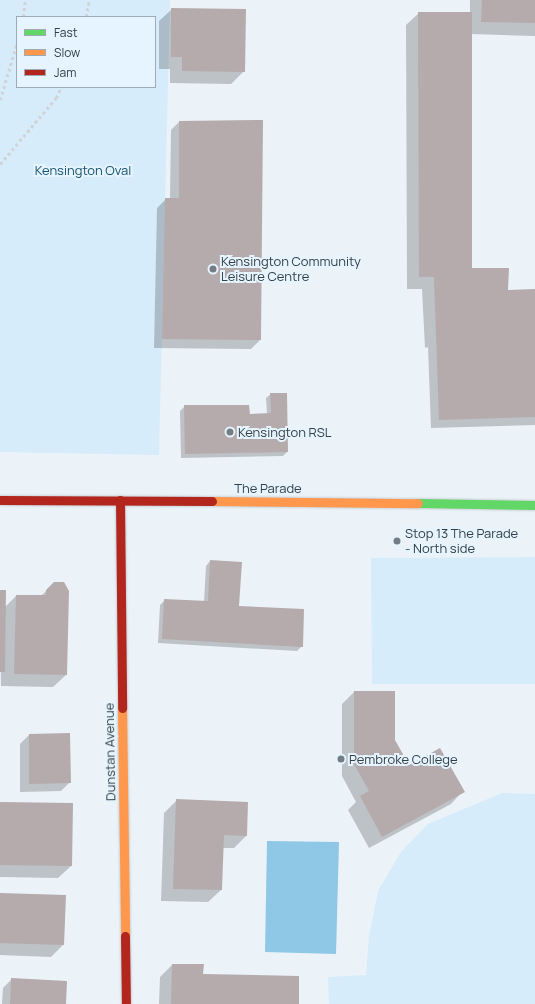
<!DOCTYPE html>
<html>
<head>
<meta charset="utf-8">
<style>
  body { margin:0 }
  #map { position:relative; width:535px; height:1004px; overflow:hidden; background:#ebf3f8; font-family:Manrope,sans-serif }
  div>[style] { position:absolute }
  .green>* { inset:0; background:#d6ecfa }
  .water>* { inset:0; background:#8fc7e6 }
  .shadow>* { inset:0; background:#0003 }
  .building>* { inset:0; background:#b5aaac }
  .path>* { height:2.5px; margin-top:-1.25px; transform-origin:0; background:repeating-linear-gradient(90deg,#d1d3d6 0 3px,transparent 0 6px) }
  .roads { filter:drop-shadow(0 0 1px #c7cfd4) drop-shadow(0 0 1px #c7cfd4) }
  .fast>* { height:9px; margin:-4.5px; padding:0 4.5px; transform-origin:4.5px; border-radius:4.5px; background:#63d668 }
  .slow>* { height:9px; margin:-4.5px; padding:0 4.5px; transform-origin:4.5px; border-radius:4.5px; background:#ff974d }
  .jam>* { height:9px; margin:-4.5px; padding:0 4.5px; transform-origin:4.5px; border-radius:4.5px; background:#b3261e }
  .dots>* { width:11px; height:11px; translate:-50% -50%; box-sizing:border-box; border:2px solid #e5f4fe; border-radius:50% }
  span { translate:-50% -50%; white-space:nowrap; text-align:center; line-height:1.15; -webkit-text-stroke:4px #e5f4fe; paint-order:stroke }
  .park-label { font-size:13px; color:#16516e }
  .poi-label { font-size:13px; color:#343e44 }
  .left { translate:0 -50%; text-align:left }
  .street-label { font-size:13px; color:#343e44 }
  .legend { position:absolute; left:16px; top:16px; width:140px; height:72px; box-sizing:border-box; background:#e5f4fe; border:1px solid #9eabb4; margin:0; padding:5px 7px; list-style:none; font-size:12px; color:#343e44 }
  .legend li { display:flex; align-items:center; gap:8px; height:20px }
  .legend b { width:20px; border:1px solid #9eabb4 }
</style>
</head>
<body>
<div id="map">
  <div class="green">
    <i style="clip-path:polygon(evenodd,0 0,170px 0,159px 455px,0 452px,0 0,17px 17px,155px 17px,155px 87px,17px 87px,17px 17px)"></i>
    <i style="clip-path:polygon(535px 557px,535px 684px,372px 684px,371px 558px)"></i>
    <i style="clip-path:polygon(502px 793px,535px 794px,535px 1004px,329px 1004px,328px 977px,366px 975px,369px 936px,378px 891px,401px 852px,428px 824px)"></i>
  </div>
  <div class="water">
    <i style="clip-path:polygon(267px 841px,339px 842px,336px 954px,265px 952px)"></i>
  </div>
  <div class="shadow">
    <i style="clip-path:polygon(470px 0,535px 0,535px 36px,471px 34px,471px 269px,508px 269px,508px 291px,535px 290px,535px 425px,431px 428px,428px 347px,425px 348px,422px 289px,407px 289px,406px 25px,419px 13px,470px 13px)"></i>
    <i style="clip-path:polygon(172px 9px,244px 71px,231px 84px,170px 83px,170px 69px,159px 69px,159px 21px)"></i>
    <i style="clip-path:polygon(179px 122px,260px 340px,251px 349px,154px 348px,157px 208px,166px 199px,170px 199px,171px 130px)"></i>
    <i style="clip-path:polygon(271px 394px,287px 452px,283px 456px,181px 458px,180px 411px,185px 406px,249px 415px,267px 414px,266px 398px)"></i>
    <i style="clip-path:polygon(210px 561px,238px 607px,302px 646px,297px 651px,158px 643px,160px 605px,165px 600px,204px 602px,206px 566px)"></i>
    <i style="clip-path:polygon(54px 583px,66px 675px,53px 687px,1px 686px,0 591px,5px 607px,16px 596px,41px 596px)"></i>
    <i style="clip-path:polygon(354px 692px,394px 740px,409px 767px,463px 791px,451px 804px,369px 848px,348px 810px,356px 802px,342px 776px,342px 704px)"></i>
    <i style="clip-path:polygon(69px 734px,70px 782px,61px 791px,20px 792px,20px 744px,29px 735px)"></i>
    <i style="clip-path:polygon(177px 800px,246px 836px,234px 848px,222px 848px,221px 890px,208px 902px,161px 901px,164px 813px)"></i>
    <i style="clip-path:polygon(0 803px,72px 804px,71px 866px,58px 878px,0 877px)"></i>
    <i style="clip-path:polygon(0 894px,63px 945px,51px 957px,0 955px)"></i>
    <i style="clip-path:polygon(172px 965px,202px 975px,298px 1004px,159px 1004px,160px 977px)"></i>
    <i style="clip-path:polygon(12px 979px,65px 1004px,2px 1004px,3px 988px)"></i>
  </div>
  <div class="building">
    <i style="clip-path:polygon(482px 0,535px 0,535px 23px,481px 22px)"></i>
    <i style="clip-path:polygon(171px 8px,246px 9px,245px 72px,182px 71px,182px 57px,171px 57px)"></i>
    <i style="clip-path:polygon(418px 12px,472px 12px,472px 268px,509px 268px,508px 290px,535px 289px,535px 417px,439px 420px,434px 277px,419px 277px)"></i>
    <i style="clip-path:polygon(263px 120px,261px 340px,162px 339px,165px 198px,179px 198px,179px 121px)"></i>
    <i style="clip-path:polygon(270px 393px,287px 393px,288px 452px,185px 454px,184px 405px,249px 405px,250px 414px,271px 413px)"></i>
    <i style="clip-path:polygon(210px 560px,242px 562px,239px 606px,304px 609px,303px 647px,162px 639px,164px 599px,208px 601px)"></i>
    <i style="clip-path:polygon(54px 582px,64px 582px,69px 591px,67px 675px,14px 674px,16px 595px,46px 595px,46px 590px)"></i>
    <i style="clip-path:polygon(0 590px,6px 590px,5px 672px,0 672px)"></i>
    <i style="clip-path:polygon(354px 691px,395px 691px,395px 740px,409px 765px,440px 748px,465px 792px,382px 837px,360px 796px,369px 791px,354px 764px)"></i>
    <i style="clip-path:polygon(70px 733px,71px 783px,29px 784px,29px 734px)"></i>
    <i style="clip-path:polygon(176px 799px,248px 802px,247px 836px,224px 835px,222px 890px,173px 889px)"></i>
    <i style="clip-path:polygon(0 802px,73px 803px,72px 866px,0 865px)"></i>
    <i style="clip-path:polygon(0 893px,66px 895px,64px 945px,0 943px)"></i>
    <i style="clip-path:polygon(172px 964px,204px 964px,203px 974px,299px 976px,299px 1004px,171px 1004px)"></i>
    <i style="clip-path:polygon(11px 978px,67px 981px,66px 1004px,10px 1004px)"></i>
  </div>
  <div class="path">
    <i style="left:23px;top:17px;width:17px;rotate:-83deg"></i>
    <i style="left:86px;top:17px;width:17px;rotate:-80deg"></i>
    <i style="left:0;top:100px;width:59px;rotate:-73.4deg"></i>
    <i style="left:0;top:164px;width:87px;rotate:-49.7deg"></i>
    <i style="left:56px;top:98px;width:12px;rotate:-66deg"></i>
  </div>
  <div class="roads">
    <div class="fast">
      <i style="left:418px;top:503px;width:117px;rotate:1deg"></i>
    </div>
    <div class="slow">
      <i style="left:212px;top:501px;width:206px;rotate:0.6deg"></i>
      <i style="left:122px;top:708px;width:228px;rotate:89.2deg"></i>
    </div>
    <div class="jam">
      <i style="left:0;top:500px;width:212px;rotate:0.3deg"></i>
      <i style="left:120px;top:500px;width:208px;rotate:89.4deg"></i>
      <i style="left:125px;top:936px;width:68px;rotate:89.2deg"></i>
    </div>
  </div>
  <div class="dots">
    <i style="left:213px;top:269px;background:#747d83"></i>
    <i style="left:230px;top:432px;background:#747d83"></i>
    <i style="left:397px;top:541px;background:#747d83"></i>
    <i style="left:341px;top:759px;background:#747d83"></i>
  </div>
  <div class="park-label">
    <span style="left:83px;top:170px">Kensington Oval</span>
  </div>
  <div class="poi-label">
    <span class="left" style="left:221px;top:269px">Kensington Community<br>Leisure Centre</span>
    <span class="left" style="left:238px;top:432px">Kensington RSL</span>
    <span class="left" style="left:405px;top:541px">Stop 13 The Parade<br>- North side</span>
    <span class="left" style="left:349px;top:759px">Pembroke College</span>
  </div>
  <div class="street-label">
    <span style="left:268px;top:488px">The Parade</span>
    <span style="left:110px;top:752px;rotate:-91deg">Dunstan Avenue</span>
  </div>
  <ul class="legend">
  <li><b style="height:5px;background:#63d668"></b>Fast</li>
  <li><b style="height:5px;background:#ff974d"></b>Slow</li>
  <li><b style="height:5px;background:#b3261e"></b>Jam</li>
  </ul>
</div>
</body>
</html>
